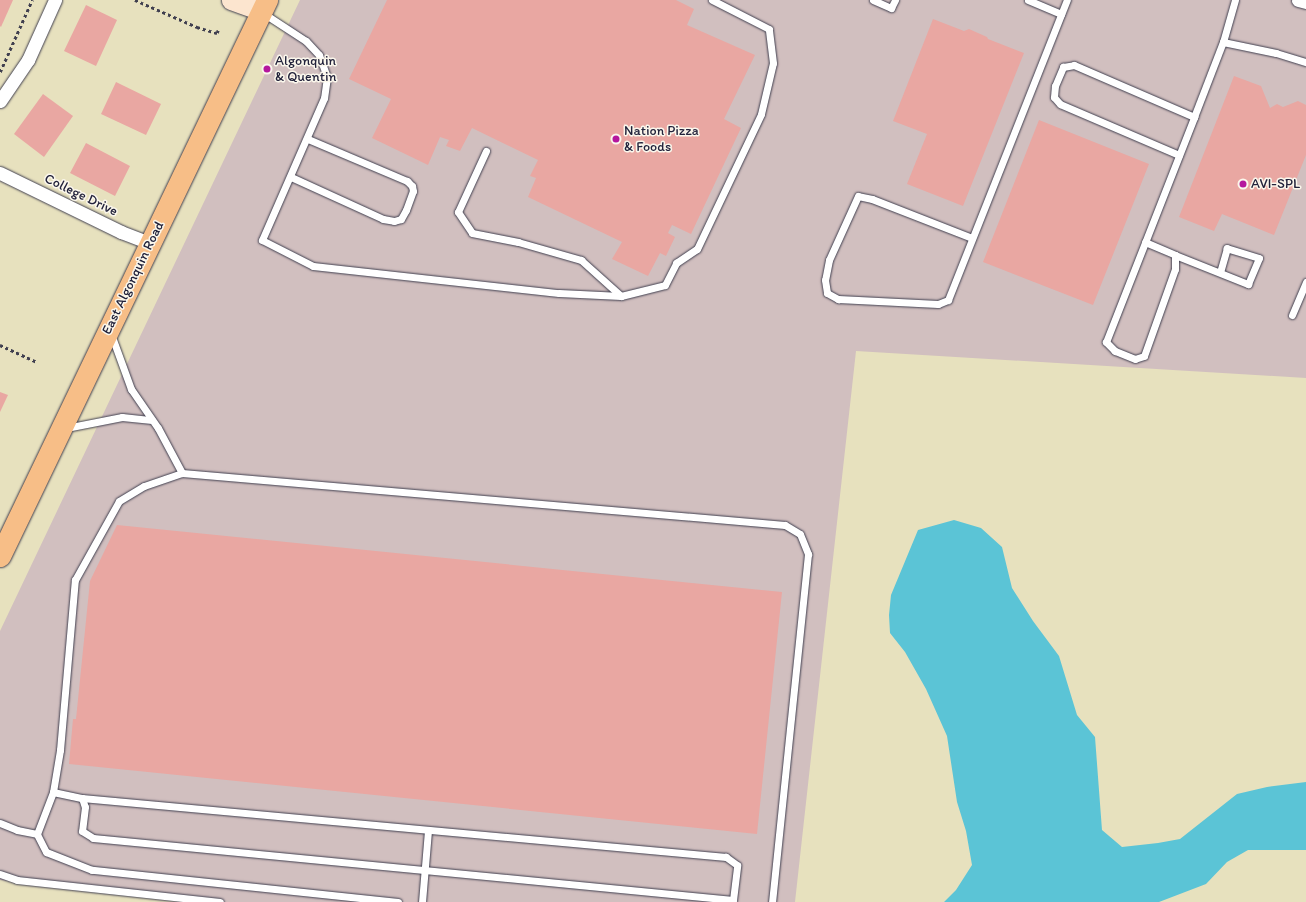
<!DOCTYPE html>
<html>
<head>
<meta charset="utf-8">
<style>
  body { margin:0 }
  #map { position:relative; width:1306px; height:902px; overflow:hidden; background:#e7e1be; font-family:Itim,sans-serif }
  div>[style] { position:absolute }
  .industrial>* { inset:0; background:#d1bfbf }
  .water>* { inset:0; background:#5bc4d6 }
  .building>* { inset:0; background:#e9a7a2 }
  .path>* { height:2.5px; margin-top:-1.25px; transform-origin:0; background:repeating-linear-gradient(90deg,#403f4f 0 3px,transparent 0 6px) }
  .roads { filter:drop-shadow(0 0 1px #403f4f) drop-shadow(0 0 1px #403f4f) }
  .lane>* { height:7px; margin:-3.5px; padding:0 3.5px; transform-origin:3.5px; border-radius:3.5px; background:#fff }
  .street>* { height:13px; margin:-6.5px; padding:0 6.5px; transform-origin:6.5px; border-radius:6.5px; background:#fff }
  .secondary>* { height:19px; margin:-9.5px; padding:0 9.5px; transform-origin:9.5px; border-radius:9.5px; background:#fce5cf }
  .primary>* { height:21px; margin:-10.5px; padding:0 10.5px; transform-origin:10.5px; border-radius:10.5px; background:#f7be87 }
  .dots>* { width:11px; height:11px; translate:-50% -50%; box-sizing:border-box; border:2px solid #fbf7ec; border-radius:50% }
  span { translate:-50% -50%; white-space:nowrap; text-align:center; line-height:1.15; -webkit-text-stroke:3px #fbf7ec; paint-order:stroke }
  .poi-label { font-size:14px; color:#22223b }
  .left { translate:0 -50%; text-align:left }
  .street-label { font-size:14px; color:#22223b }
</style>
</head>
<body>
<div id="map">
  <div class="industrial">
    <i style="clip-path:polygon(300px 0,1306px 0,1306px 378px,856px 351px,795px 902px,219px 902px,0 880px,0 631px)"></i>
  </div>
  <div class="water">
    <i style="clip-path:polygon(954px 520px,981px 528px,1002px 547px,1012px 588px,1033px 621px,1059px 656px,1077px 715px,1095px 737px,1102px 830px,1122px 847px,1158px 843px,1180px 839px,1237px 794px,1267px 787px,1306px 782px,1306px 850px,1248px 850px,1227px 862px,1206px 884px,1159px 902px,944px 902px,956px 890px,972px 865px,966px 831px,957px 802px,947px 736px,926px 689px,905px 652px,890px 633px,889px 615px,891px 595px,918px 530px)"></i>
  </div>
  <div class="building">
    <i style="clip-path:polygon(0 0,13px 0,1px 27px,0 26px)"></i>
    <i style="clip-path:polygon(387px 0,676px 0,694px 9px,687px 25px,755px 55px,724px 119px,741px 128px,691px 234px,672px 225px,668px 233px,675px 237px,666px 256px,660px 253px,648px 276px,612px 259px,622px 242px,528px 197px,536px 178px,530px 176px,538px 160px,472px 128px,460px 151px,446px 146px,449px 140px,440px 137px,428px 165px,372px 138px,391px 99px,349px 79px)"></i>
    <i style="clip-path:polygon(86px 5px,117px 20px,96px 66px,64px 51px)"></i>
    <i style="clip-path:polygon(933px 19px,964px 31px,969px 29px,987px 37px,988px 39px,1024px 53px,963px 206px,907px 184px,927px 134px,893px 121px)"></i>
    <i style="clip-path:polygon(1234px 76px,1261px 86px,1270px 108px,1277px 104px,1283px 107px,1298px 101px,1306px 105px,1306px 155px,1274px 235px,1222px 214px,1214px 231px,1179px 217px)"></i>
    <i style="clip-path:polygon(116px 82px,161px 104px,146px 135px,101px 114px)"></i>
    <i style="clip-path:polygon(43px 94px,73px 116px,44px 157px,14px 134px)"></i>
    <i style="clip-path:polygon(1039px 120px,1149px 164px,1093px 305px,983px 262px)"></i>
    <i style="clip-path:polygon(86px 143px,130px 166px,115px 196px,70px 173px)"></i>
    <i style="clip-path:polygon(0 392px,8px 395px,0 412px)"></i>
    <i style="clip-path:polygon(117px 525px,782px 592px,757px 834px,69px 764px,73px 719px,76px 719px,90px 581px)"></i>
  </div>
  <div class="path">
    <i style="left:135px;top:0;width:68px;rotate:23.5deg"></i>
    <i style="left:197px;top:27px;width:21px;rotate:17deg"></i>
    <i style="left:217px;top:33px;width:3px;rotate:-72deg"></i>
    <i style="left:0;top:72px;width:79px;rotate:-66deg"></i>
    <i style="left:0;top:345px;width:41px;rotate:24.7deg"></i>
  </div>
  <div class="roads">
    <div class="lane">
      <i style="left:873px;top:0;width:20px;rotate:24deg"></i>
      <i style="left:891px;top:8px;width:9px;rotate:-63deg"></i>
      <i style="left:1028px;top:0;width:36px;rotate:23deg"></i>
      <i style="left:1235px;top:0;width:44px;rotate:105.9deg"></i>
      <i style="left:1223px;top:42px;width:54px;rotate:11.7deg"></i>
      <i style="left:1276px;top:53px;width:31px;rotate:17deg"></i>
      <i style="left:263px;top:13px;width:51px;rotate:33.1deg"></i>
      <i style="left:306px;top:41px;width:19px;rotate:47deg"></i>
      <i style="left:319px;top:55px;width:23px;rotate:70deg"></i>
      <i style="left:327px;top:77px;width:21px;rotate:98deg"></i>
      <i style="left:324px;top:98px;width:155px;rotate:113.6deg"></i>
      <i style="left:262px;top:240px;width:57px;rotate:27deg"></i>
      <i style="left:313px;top:266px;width:247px;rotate:6.3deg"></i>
      <i style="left:559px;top:293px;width:62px;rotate:2.8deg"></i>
      <i style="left:621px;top:296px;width:45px;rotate:-14deg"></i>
      <i style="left:665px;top:285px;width:25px;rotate:-63deg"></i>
      <i style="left:676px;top:263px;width:25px;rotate:-34deg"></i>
      <i style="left:697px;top:249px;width:149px;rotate:-64.6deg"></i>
      <i style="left:761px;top:114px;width:52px;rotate:-76.8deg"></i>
      <i style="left:773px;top:63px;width:34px;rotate:-97deg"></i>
      <i style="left:769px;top:29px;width:64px;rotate:-153deg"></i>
      <i style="left:486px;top:151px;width:67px;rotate:114.7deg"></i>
      <i style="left:458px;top:212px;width:25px;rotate:56deg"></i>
      <i style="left:472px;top:233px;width:47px;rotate:11.1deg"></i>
      <i style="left:518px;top:242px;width:66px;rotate:15.9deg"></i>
      <i style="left:581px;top:260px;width:54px;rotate:42deg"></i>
      <i style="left:1179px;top:155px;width:129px;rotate:-156.8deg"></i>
      <i style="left:1060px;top:104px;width:9px;rotate:-131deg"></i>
      <i style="left:1054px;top:97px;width:11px;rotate:-85deg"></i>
      <i style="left:1055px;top:86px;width:21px;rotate:-67deg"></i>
      <i style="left:1063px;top:67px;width:11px;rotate:-10deg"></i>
      <i style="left:1074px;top:65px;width:131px;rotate:23.4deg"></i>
      <i style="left:291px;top:177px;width:101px;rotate:24.5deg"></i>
      <i style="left:383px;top:219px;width:11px;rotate:10deg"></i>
      <i style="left:394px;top:221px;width:7px;rotate:-16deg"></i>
      <i style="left:401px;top:219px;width:10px;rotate:-61deg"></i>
      <i style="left:406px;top:210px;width:20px;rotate:-70deg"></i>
      <i style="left:413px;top:191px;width:5px;rotate:-101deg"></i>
      <i style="left:412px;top:186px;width:7px;rotate:-135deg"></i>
      <i style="left:407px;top:181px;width:108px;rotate:-157deg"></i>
      <i style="left:972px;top:238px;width:107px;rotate:-158.7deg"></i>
      <i style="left:872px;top:199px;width:14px;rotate:-168deg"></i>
      <i style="left:858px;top:196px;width:70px;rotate:114.4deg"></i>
      <i style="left:829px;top:260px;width:20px;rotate:101deg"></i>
      <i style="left:825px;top:280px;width:13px;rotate:81deg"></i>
      <i style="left:827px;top:293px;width:13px;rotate:29deg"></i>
      <i style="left:838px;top:299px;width:100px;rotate:2.9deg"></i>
      <i style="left:938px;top:304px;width:11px;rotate:-22deg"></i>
      <i style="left:948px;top:300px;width:323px;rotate:-68.4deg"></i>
      <i style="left:1145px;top:242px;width:33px;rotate:23deg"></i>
      <i style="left:1175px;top:255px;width:14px;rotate:90deg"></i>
      <i style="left:1175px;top:269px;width:92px;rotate:109.6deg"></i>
      <i style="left:1144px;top:356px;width:9px;rotate:162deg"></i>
      <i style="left:1135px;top:359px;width:22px;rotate:-158deg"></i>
      <i style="left:1115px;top:351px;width:13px;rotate:-135deg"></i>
      <i style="left:1106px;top:342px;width:242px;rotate:-68.6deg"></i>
      <i style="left:1194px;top:117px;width:80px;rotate:-68.9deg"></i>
      <i style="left:1175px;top:255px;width:79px;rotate:21.7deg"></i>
      <i style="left:1248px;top:284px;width:28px;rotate:-67deg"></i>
      <i style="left:1259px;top:258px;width:34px;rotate:-163deg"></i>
      <i style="left:1227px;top:248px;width:25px;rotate:106deg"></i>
      <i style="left:1292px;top:315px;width:36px;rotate:-67deg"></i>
      <i style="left:111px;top:334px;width:59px;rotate:70deg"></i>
      <i style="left:131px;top:389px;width:47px;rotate:55.3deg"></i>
      <i style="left:158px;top:428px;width:51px;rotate:61.9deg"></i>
      <i style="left:66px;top:428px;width:57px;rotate:-11.1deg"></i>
      <i style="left:122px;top:417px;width:30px;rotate:6deg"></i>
      <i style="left:53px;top:792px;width:30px;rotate:12deg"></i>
      <i style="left:82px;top:798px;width:9px;rotate:72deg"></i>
      <i style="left:85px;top:807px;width:24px;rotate:97deg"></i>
      <i style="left:82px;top:831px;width:13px;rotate:32deg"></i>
      <i style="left:93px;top:838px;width:643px;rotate:5.53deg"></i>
      <i style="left:733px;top:900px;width:35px;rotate:-83deg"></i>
      <i style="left:737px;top:865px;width:14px;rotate:-144deg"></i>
      <i style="left:726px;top:857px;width:647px;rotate:-174.77deg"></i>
      <i style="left:0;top:823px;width:18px;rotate:22deg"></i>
      <i style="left:17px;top:830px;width:20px;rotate:11deg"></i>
      <i style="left:0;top:874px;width:18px;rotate:19deg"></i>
      <i style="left:17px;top:880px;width:204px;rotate:6.2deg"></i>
      <i style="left:398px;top:902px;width:308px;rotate:-174deg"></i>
      <i style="left:92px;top:870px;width:49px;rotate:-158.6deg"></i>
      <i style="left:46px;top:852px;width:20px;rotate:-117deg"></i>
      <i style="left:37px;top:834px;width:45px;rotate:-69.1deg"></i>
      <i style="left:53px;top:792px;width:43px;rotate:-80.5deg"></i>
      <i style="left:60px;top:750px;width:171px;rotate:-85deg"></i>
      <i style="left:75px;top:580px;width:90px;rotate:-60.9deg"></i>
      <i style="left:119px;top:501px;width:29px;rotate:-31deg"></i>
      <i style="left:144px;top:486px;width:40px;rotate:-18.9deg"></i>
      <i style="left:182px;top:473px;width:605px;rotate:4.93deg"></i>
      <i style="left:785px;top:525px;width:17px;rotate:31deg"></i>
      <i style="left:800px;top:534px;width:22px;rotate:68deg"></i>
      <i style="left:808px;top:554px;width:350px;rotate:95.9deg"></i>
      <i style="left:422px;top:902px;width:72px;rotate:-85.2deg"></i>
    </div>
    <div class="street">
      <i style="left:1298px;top:0;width:8px;rotate:14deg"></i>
      <i style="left:0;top:101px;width:50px;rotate:-55.7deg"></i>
      <i style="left:28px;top:60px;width:66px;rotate:-65.8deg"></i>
      <i style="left:0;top:173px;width:135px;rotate:26deg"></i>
      <i style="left:121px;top:232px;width:30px;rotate:21deg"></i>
    </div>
    <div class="secondary">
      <i style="left:231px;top:0;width:32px;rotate:20deg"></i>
    </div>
    <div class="primary">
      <i style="left:0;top:556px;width:617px;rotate:-64.35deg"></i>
    </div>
  </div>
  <div class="dots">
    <i style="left:267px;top:69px;background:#b5179e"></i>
    <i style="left:616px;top:139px;background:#b5179e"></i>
    <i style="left:1243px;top:184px;background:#b5179e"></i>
  </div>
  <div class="poi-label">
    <span class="left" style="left:275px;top:69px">Algonquin<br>&amp; Quentin</span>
    <span class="left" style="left:624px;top:139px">Nation Pizza<br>&amp; Foods</span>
    <span class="left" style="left:1251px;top:184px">AVI-SPL</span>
  </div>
  <div class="street-label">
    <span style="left:81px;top:195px;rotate:26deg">College Drive</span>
    <span style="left:133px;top:278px;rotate:-64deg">East Algonquin Road</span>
  </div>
</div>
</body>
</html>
